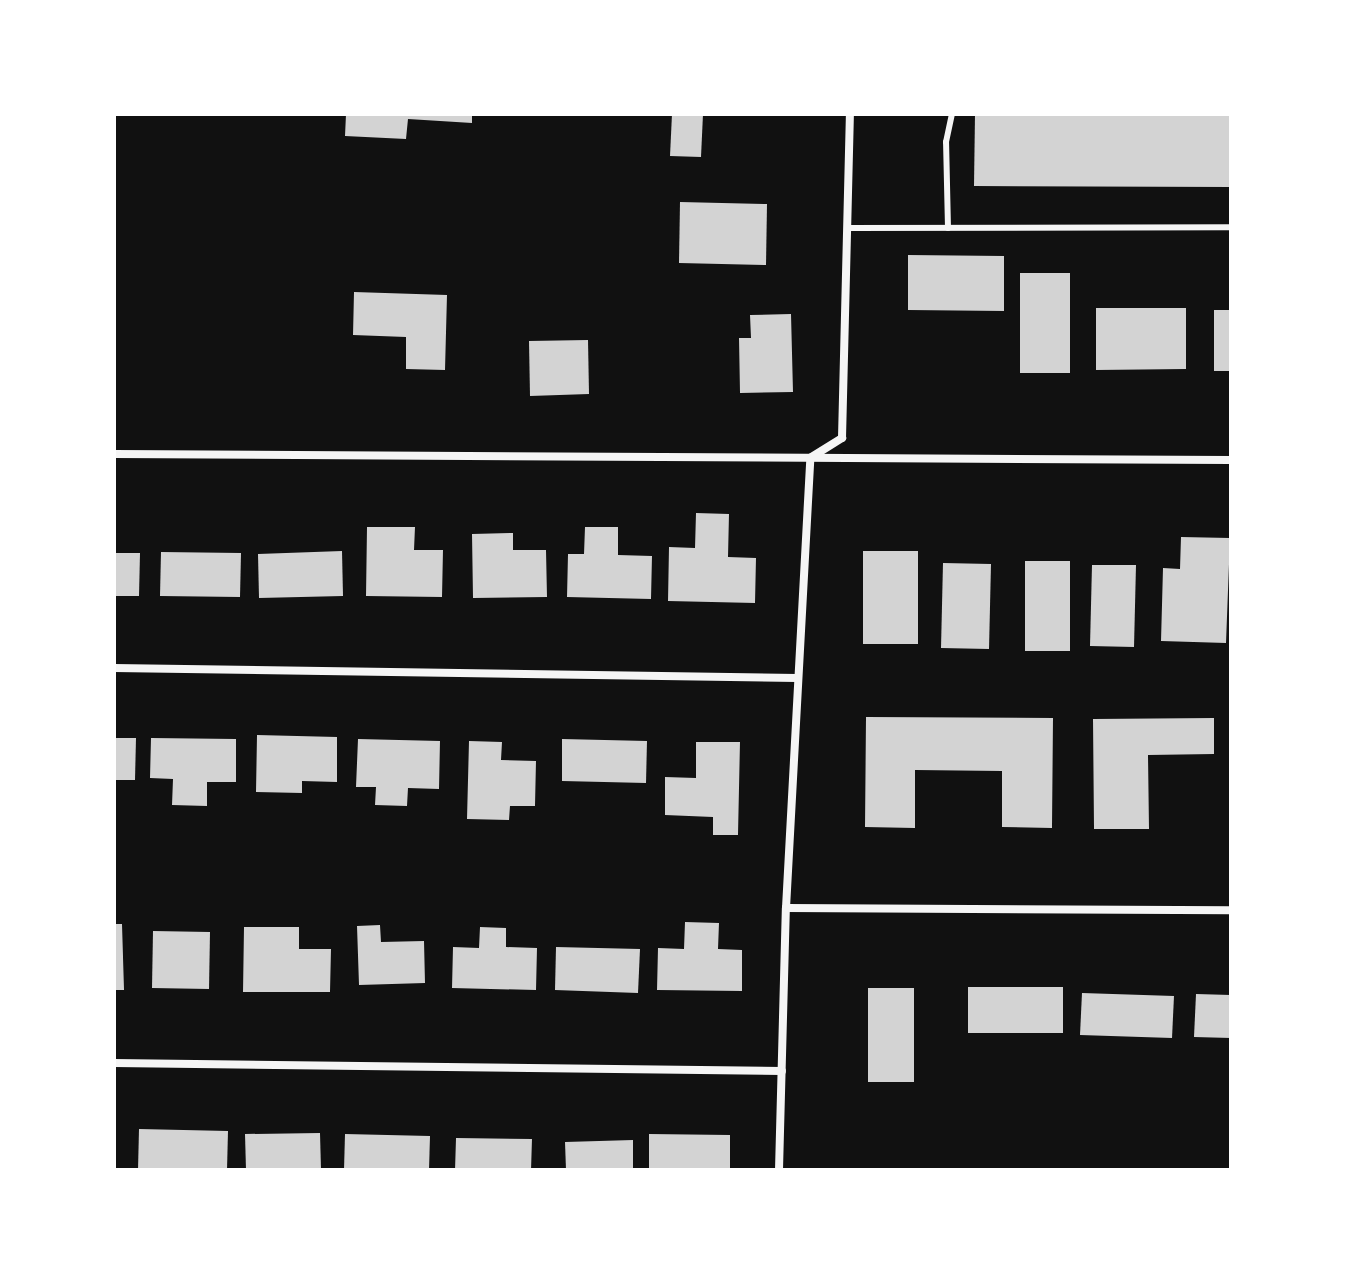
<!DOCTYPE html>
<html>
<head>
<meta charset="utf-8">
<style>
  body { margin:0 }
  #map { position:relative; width:1345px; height:1284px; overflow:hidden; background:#111; font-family:Montserrat,sans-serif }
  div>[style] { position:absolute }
  .building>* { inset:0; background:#d3d3d3 }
  .service>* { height:6px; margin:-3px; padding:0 3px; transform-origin:3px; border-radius:3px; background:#f5f5f5 }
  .minor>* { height:8px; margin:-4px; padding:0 4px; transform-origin:4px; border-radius:4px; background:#f5f5f5 }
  span { translate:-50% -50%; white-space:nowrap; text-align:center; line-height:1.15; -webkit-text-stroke:7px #fff; paint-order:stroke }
  .frame { position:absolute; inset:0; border:116px solid #fff; pointer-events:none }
</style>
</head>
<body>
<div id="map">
  <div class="building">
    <i style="clip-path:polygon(346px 114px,472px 114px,472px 123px,408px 119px,406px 139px,345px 136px)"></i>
    <i style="clip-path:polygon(672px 114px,703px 114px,701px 157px,670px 156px)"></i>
    <i style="clip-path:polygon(975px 114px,1231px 115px,1231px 187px,974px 186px)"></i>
    <i style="clip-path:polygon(680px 202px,767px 204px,766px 265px,679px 263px)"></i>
    <i style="clip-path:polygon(908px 255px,1004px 256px,1004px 311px,908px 310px)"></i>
    <i style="clip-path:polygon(1020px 273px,1070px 273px,1070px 373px,1020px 373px)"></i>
    <i style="clip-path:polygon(354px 292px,447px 295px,445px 370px,406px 369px,406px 337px,353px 335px)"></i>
    <i style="clip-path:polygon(1096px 308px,1186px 308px,1186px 369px,1096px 370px)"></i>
    <i style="clip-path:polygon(1214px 310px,1231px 310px,1231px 371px,1214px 371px)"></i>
    <i style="clip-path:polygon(791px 314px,793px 392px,740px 393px,739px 338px,751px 338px,750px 315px)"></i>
    <i style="clip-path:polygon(588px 340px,589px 394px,530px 396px,529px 341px)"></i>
    <i style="clip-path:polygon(696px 513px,729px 514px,728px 557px,756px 558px,755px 603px,668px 601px,669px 547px,695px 548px)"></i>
    <i style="clip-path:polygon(367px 527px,415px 527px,414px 550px,443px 550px,442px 597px,366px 596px)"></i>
    <i style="clip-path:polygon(585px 527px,618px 527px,618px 555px,652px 556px,651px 599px,567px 597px,568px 554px,584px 554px)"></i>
    <i style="clip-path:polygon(513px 533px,513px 550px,546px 550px,547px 597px,473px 598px,472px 534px)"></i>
    <i style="clip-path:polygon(1181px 537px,1230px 538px,1226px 643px,1161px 641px,1163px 568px,1180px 569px)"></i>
    <i style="clip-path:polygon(342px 551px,343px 596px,259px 598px,258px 554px)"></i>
    <i style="clip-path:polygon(863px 551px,918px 551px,918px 644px,863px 644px)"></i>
    <i style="clip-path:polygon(161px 552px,241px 553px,240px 597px,160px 596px)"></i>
    <i style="clip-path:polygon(114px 553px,140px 553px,139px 596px,114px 596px)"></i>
    <i style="clip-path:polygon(1025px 561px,1070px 561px,1070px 651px,1025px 651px)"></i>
    <i style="clip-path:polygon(943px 563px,991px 564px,989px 649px,941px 648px)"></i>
    <i style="clip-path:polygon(1092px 565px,1136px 565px,1134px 647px,1090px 646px)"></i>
    <i style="clip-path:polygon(866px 717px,1053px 718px,1052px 828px,1002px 827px,1002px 771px,915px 770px,915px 828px,865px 827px)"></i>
    <i style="clip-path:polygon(1214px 718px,1214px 754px,1148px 755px,1149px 829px,1094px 829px,1093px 719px)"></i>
    <i style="clip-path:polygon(257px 735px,337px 737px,337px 782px,302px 781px,302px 793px,256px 792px)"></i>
    <i style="clip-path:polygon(114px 738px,136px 738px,135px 780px,114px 780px)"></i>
    <i style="clip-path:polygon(151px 738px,236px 739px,236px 782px,207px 782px,207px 806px,172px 805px,173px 779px,150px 778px)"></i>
    <i style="clip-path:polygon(358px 739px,440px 741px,439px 789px,408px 788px,407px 806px,375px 805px,376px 787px,356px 787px)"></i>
    <i style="clip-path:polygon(562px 739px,647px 741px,646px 783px,562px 781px)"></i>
    <i style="clip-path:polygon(469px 741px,502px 742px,501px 760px,536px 761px,535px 806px,510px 806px,509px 820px,467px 819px)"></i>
    <i style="clip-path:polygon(696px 742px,740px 742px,738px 835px,713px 835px,713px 817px,665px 815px,665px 777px,696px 778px)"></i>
    <i style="clip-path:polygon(685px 922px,719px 923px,718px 949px,742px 950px,742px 991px,657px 990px,658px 948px,684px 949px)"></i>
    <i style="clip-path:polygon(114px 924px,122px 924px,124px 990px,114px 990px)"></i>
    <i style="clip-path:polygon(380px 925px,381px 942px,424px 941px,425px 983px,359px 985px,357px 926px)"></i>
    <i style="clip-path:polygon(244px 927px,299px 927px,299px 949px,331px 949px,330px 992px,243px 992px)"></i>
    <i style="clip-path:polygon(480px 927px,506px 928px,506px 947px,537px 948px,536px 990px,452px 988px,453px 947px,479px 948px)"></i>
    <i style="clip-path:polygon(153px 931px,210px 932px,209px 989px,152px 988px)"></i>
    <i style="clip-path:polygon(556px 947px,640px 949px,638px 993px,555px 990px)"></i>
    <i style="clip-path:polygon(968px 987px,1063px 987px,1063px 1033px,968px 1033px)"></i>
    <i style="clip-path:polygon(868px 988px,914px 988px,914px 1082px,868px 1082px)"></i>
    <i style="clip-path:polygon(1082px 993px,1174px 996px,1172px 1038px,1080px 1035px)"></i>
    <i style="clip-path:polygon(1196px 994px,1231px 995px,1231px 1038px,1194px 1037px)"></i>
    <i style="clip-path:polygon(139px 1129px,228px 1131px,227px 1170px,138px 1170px)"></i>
    <i style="clip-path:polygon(320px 1133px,321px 1170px,246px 1170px,245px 1134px)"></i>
    <i style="clip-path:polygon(345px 1134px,430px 1136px,429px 1170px,344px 1170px)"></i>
    <i style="clip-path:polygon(649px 1134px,730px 1135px,730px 1170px,649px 1170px)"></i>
    <i style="clip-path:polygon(456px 1138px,532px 1139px,531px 1170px,455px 1170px)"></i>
    <i style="clip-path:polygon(633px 1140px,633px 1170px,566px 1170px,565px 1142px)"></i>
  </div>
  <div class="service">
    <i style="left:847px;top:228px;width:384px;rotate:-0.1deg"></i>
    <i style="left:948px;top:228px;width:86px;rotate:-91.3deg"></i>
    <i style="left:946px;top:142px;width:29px;rotate:-78deg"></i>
  </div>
  <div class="minor">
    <i style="left:114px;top:454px;width:1117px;rotate:0.31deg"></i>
    <i style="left:114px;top:668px;width:683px;rotate:0.84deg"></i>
    <i style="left:786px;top:908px;width:445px;rotate:0.3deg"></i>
    <i style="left:114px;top:1063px;width:668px;rotate:0.69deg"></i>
    <i style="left:779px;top:1170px;width:262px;rotate:-88.5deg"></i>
    <i style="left:786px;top:908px;width:451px;rotate:-86.9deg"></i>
    <i style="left:810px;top:458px;width:38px;rotate:-32deg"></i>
    <i style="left:842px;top:438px;width:324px;rotate:-88.6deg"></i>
  </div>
  <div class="frame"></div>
</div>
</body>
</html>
